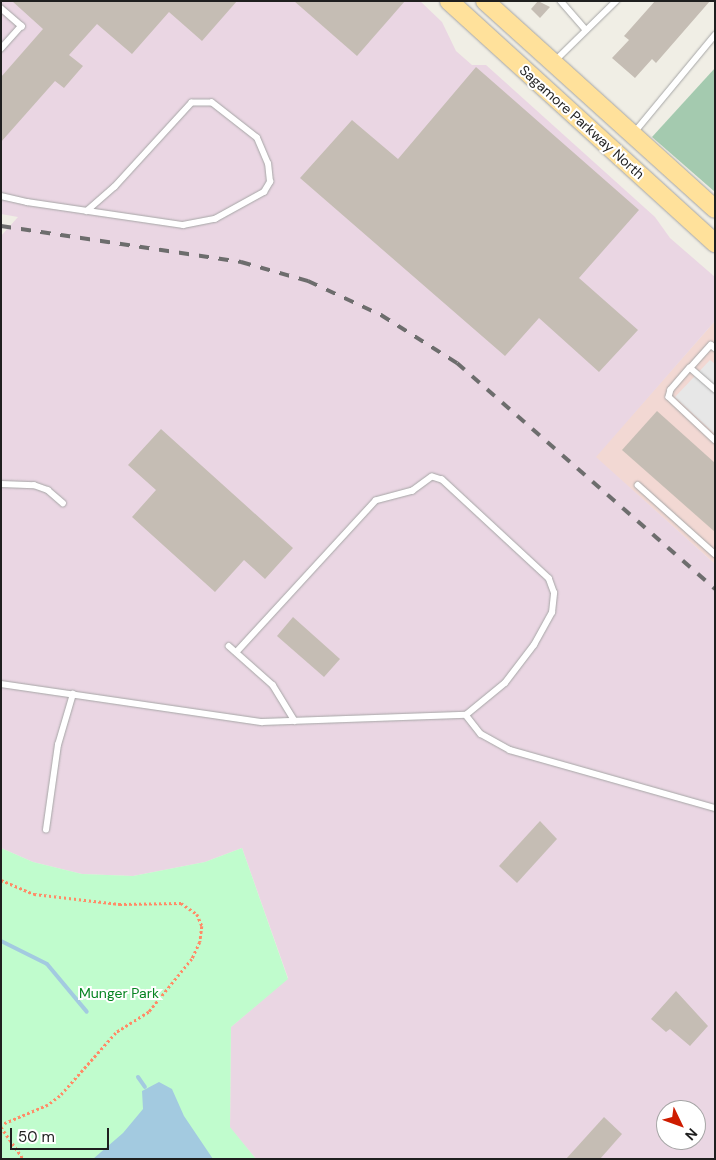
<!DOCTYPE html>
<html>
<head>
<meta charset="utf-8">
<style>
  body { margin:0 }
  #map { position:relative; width:716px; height:1160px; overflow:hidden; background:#f0eee5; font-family:"DM Sans",sans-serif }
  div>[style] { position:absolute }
  .commercial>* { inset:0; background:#f2d8d3 }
  .industrial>* { inset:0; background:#ead6e3 }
  .cemetery>* { inset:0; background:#a4caaf }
  .park>* { inset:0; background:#c0fccd }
  .parking>* { inset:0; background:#e7e7e7 }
  .water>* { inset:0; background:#a3cae0 }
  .stream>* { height:4px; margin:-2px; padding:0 2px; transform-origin:2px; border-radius:2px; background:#a3cae0 }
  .building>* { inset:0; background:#c5bdb4 }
  .path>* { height:2.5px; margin-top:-1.25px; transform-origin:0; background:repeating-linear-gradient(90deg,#ff8b67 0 2.5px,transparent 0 5px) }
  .roads { filter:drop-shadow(0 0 1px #a6a6a6) drop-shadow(0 0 1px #a6a6a6) }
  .service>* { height:5.5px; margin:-2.75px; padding:0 2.75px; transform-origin:2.75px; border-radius:2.75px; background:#fff }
  .primary>* { height:18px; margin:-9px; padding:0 9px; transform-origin:9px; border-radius:9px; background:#ffe19b }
  .rail>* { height:4px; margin-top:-2px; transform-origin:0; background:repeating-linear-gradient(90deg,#6d6d6d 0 10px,transparent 0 20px) }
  span { translate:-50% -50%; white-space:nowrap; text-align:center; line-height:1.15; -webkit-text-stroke:4px #fff; paint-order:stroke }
  .street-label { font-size:14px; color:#1f1f1f }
  .park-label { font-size:14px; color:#068421 }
  .frame { position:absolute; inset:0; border:2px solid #1f1f1f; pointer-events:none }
  .north { position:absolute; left:656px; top:1100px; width:50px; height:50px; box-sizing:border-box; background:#fff; border:1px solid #a5a5a5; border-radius:50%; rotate:132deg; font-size:14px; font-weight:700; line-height:20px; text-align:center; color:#1f1f1f }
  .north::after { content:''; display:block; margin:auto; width:18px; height:22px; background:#ce1c00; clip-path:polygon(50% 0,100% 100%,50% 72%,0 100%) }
  .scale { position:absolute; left:10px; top:1128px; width:99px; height:22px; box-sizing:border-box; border:2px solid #1f1f1f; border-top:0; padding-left:6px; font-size:15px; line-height:18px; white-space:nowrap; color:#1f1f1f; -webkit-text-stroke:4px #fff; paint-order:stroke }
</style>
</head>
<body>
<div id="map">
  <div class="commercial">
    <i style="clip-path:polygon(715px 321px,715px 564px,595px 457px)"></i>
  </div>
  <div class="industrial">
    <i style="clip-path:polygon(evenodd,1px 1px,420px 1px,442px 22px,456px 51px,472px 65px,486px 65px,655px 217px,670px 238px,715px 277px,715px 321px,596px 457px,715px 564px,715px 1159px,256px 1159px,230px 1128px,231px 1027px,288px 978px,242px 848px,205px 862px,133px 876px,82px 874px,33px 862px,1px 848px,1px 236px,18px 217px,1px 214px,1px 1px,666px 1110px,696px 1110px,696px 1140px,666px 1140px,666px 1110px)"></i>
  </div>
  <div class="cemetery">
    <i style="clip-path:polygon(715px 68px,715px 192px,652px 137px)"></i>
  </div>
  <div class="park">
    <i style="clip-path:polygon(1px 848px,33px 862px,82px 874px,133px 876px,205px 862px,242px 848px,288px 979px,231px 1027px,230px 1127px,256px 1159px,1px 1159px)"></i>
  </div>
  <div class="parking">
    <i style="clip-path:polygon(710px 360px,715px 364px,715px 434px,675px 397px)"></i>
  </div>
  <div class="water">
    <i style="clip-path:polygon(159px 1082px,172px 1089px,184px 1116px,213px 1159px,93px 1159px,123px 1133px,143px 1109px,142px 1091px)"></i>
  </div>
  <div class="stream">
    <i style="left:1px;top:941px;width:51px;rotate:26.6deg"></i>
    <i style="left:47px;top:964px;width:62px;rotate:50.2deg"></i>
    <i style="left:138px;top:1077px;width:12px;rotate:55deg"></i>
  </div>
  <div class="building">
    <i style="clip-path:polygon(12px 1px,237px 1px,202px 41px,169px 12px,132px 54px,97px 24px,69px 55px,83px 66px,64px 88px,55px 81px,1px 142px,1px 77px,43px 29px)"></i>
    <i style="clip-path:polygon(294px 1px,405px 1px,357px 56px)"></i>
    <i style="clip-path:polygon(538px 1px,550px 7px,540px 18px,531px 9px)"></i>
    <i style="clip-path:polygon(655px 1px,710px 1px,656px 63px,652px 59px,635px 78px,612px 58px,629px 40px,624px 36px)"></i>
    <i style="clip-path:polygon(476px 67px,639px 210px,579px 278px,638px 330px,599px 372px,539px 318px,505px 356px,300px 178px,352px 120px,398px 159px)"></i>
    <i style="clip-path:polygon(657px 411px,715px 463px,715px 532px,622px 450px)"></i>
    <i style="clip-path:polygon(161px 429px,293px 548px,265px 579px,244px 560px,215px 592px,132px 517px,156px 490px,128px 465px)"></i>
    <i style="clip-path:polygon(293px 617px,340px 659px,324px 677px,277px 636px)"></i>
    <i style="clip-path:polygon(540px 821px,557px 839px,517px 883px,499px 866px)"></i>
    <i style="clip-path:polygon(676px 991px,708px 1026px,690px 1046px,670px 1029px,666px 1032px,651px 1019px)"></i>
    <i style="clip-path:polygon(604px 1117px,622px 1134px,600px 1159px,566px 1159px)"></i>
  </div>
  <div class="path">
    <i style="left:1px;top:880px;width:36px;rotate:23deg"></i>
    <i style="left:34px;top:894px;width:86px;rotate:6.7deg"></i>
    <i style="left:119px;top:904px;width:62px;rotate:-0.9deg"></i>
    <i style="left:181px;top:903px;width:19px;rotate:35deg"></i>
    <i style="left:197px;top:914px;width:13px;rotate:67deg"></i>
    <i style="left:202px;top:926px;width:16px;rotate:97deg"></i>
    <i style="left:200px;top:942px;width:19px;rotate:115deg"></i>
    <i style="left:192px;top:959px;width:68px;rotate:129.1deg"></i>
    <i style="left:149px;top:1012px;width:39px;rotate:148deg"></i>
    <i style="left:116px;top:1033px;width:84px;rotate:131.6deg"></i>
    <i style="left:60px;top:1096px;width:15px;rotate:143deg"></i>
    <i style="left:48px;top:1105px;width:51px;rotate:156.9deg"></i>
    <i style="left:1px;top:1127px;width:39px;rotate:55deg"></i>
  </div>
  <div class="roads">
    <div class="service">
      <i style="left:561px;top:1px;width:38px;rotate:49deg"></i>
      <i style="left:1px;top:8px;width:28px;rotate:41deg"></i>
      <i style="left:22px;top:26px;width:31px;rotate:132deg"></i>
      <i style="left:555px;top:61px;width:86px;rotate:-44.5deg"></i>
      <i style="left:634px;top:133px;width:127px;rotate:-50.4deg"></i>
      <i style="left:1px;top:196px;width:27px;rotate:13deg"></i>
      <i style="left:27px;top:202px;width:158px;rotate:8.4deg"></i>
      <i style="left:183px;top:225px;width:33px;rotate:-11deg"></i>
      <i style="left:215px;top:219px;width:56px;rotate:-28.9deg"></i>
      <i style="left:264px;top:192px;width:12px;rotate:-59deg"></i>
      <i style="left:270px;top:182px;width:18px;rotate:-96deg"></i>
      <i style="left:268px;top:164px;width:28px;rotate:-113deg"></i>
      <i style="left:257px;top:138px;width:57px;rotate:-142.1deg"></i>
      <i style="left:212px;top:103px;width:20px;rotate:180deg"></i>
      <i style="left:192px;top:103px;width:114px;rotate:132.5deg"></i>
      <i style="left:115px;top:187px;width:37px;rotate:139deg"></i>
      <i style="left:690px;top:368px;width:31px;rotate:-48deg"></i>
      <i style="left:711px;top:345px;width:5px;rotate:37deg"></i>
      <i style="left:715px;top:390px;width:33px;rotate:-139deg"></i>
      <i style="left:690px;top:368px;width:29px;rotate:131deg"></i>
      <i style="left:671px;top:390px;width:7px;rotate:106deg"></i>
      <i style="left:669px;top:397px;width:63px;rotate:43.1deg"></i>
      <i style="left:1px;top:484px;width:33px;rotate:2deg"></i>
      <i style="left:34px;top:485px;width:15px;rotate:20deg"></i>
      <i style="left:48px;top:490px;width:20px;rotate:41deg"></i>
      <i style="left:638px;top:485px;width:103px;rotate:41.9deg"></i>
      <i style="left:229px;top:646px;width:59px;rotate:41.6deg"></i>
      <i style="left:273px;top:685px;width:42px;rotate:58.6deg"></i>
      <i style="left:1px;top:684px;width:264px;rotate:8.3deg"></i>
      <i style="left:262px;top:722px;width:204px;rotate:-2deg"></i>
      <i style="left:466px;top:715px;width:50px;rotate:-39.4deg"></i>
      <i style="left:505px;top:683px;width:48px;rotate:-52.7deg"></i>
      <i style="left:534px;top:645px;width:37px;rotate:-61deg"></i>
      <i style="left:552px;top:613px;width:20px;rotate:-84deg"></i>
      <i style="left:554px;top:593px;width:15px;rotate:-110deg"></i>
      <i style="left:549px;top:579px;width:146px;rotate:-137.2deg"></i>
      <i style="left:442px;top:480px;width:10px;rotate:-163deg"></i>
      <i style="left:432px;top:477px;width:24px;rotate:144deg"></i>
      <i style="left:413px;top:491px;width:38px;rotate:165deg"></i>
      <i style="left:376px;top:501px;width:205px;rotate:132.6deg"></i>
      <i style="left:466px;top:715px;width:24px;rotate:52deg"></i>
      <i style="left:481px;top:734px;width:33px;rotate:29deg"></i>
      <i style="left:510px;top:750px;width:213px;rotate:15.8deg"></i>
      <i style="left:46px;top:830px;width:86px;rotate:-82deg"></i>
      <i style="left:58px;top:745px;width:53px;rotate:-73.6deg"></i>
    </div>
    <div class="primary">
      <i style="left:449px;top:1px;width:360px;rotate:42.3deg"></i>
      <i style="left:485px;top:1px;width:310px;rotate:42.1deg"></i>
    </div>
  </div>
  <div class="rail">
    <i style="left:1px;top:226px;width:243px;rotate:8.5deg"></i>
    <i style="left:241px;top:262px;width:70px;rotate:15.8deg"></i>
    <i style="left:308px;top:281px;width:81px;rotate:25deg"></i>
    <i style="left:381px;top:315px;width:90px;rotate:32.3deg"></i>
    <i style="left:457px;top:363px;width:343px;rotate:41.2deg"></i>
  </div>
  <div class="street-label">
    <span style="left:582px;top:122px;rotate:42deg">Sagamore Parkway North</span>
  </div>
  <div class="park-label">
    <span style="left:119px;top:993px">Munger Park</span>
  </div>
  <div class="frame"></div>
  <div class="north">N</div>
  <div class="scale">50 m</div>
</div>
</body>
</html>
